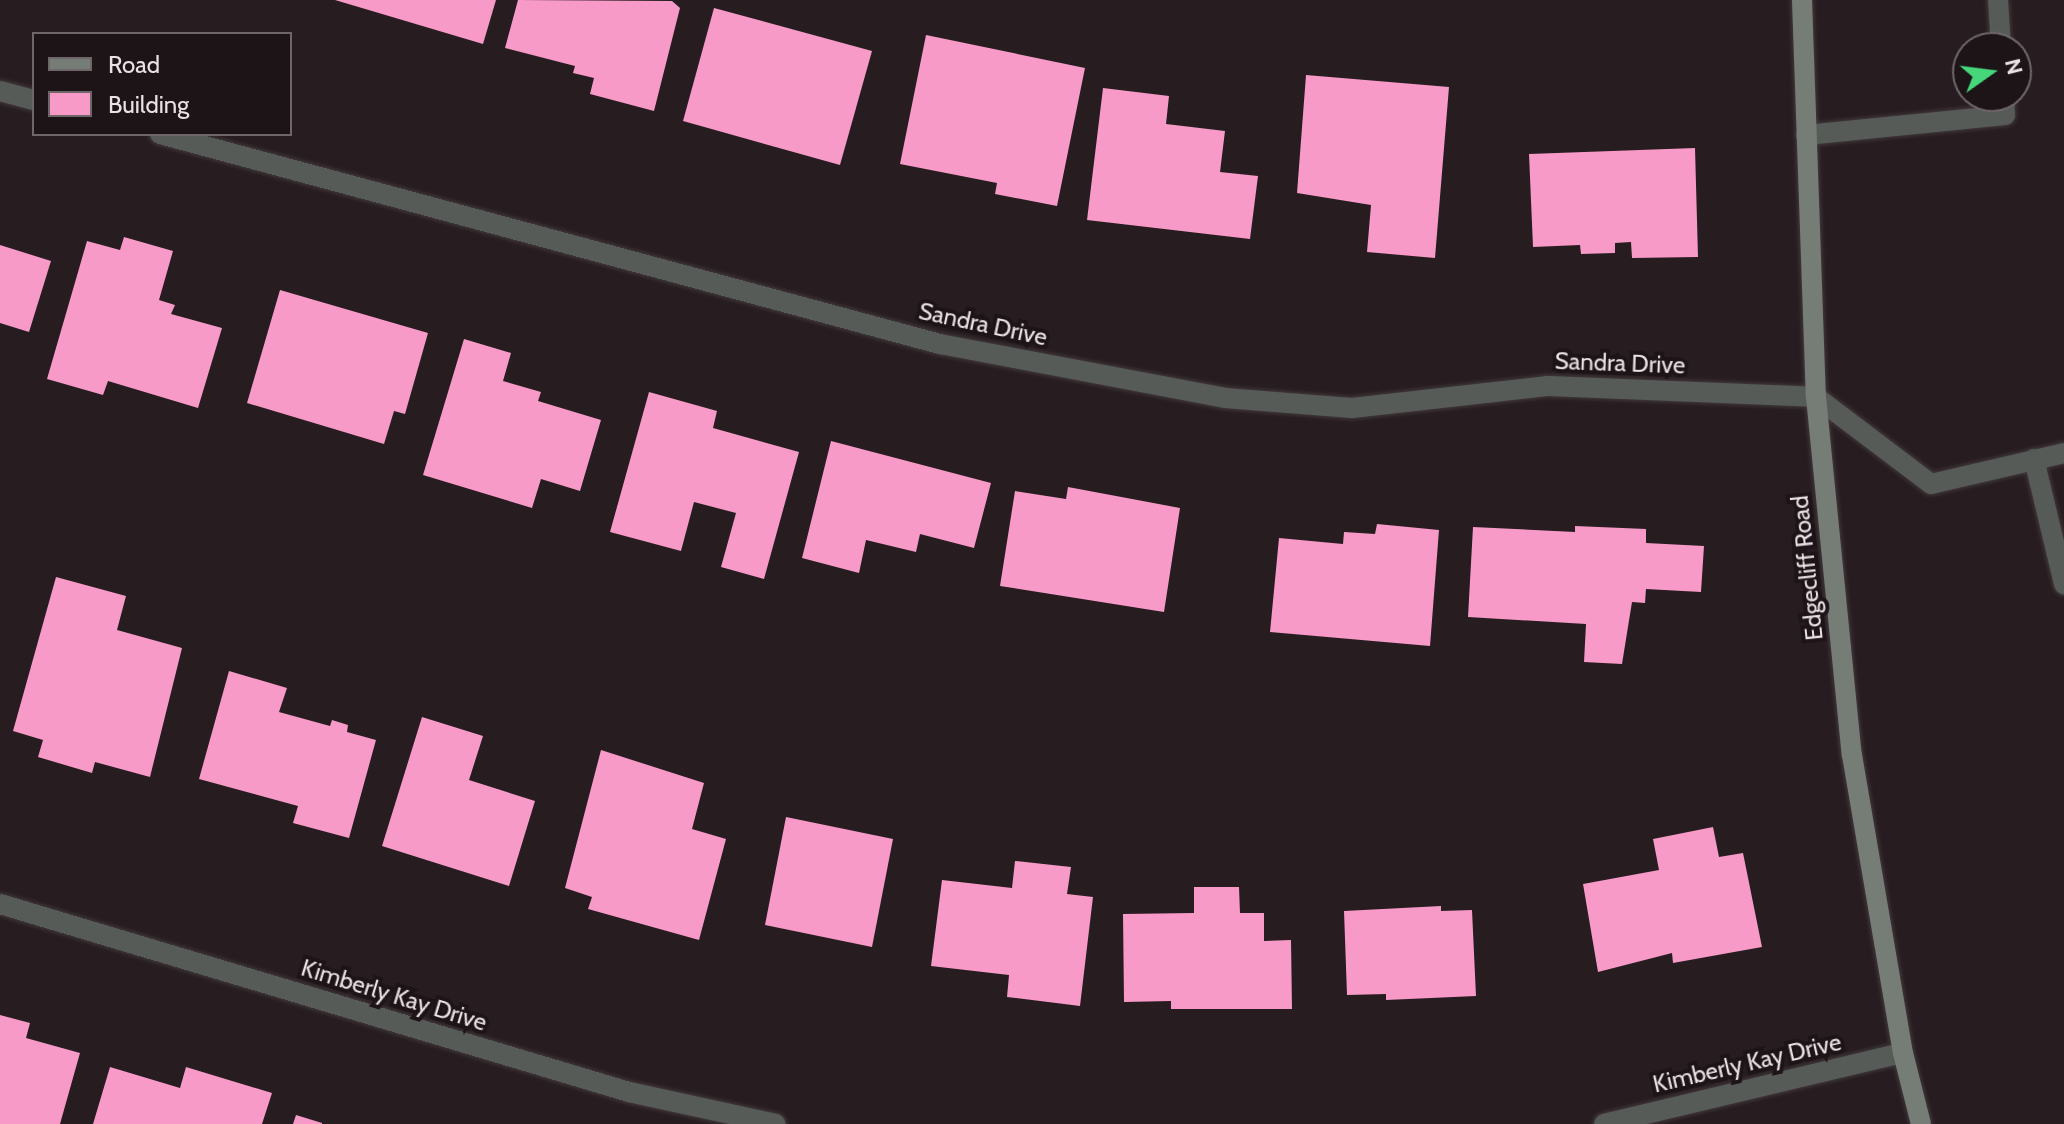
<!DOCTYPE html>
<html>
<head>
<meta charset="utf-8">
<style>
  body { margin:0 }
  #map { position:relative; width:2064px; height:1124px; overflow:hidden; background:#271d21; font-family:Cabin,sans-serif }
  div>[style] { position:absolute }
  .building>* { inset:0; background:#f89ac7 }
  .roads { filter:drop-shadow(0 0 2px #42393c) drop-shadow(0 0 2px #42393c) }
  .lane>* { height:20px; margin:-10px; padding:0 10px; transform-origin:10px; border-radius:10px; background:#575b58 }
  .street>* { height:20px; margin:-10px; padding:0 10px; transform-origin:10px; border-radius:10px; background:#575b58 }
  .secondary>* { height:20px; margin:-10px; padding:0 10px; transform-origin:10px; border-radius:10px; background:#767d77 }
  span { translate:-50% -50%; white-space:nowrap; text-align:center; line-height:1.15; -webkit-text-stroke:8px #1d1418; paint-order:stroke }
  .street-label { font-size:24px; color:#e9e2e5 }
  .legend { position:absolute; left:32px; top:32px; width:260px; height:104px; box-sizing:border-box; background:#1d1418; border:2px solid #6f666a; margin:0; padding:10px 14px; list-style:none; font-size:24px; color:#e9e2e5 }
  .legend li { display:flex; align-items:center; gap:16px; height:40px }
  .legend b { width:40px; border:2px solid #6f666a }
  .north { position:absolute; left:1952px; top:32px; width:80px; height:80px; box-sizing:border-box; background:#1d1418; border:2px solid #6f666a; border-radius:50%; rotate:76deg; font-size:22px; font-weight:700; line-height:32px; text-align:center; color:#e9e2e5 }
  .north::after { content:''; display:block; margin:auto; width:28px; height:36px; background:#45d77a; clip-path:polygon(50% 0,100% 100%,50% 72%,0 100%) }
</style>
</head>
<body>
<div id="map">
  <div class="building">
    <i style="clip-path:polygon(335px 0,496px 0,483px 44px)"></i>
    <i style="clip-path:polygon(518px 0,672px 1px,680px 8px,654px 111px,590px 94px,594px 78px,573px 73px,575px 66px,505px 48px)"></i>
    <i style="clip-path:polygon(714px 8px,872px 51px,840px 165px,683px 121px)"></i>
    <i style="clip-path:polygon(926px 35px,1085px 68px,1057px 206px,995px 194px,997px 183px,900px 164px)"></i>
    <i style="clip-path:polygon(1306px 75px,1449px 87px,1435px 258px,1367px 252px,1371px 205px,1297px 193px)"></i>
    <i style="clip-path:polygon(1103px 88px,1169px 96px,1166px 124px,1225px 131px,1220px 172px,1258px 176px,1250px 239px,1087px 220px)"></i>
    <i style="clip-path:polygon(1695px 148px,1698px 257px,1632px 258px,1631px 242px,1615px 243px,1615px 253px,1581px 254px,1580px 245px,1533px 247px,1529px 154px)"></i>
    <i style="clip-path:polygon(124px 237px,173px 251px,159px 300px,175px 305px,171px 314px,222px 328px,198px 408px,108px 381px,103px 395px,47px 379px,87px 241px,120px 250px)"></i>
    <i style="clip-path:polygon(0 245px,51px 261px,29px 332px,0 323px)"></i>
    <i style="clip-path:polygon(280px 290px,428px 333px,405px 414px,394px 411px,384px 444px,247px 403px)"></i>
    <i style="clip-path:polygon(464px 339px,511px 353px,503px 381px,541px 392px,538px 401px,601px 420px,580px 491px,541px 479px,532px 508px,423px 475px)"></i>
    <i style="clip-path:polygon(649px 392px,717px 411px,713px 428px,799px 452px,764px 579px,721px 567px,736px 513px,694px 502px,681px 551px,610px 532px)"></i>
    <i style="clip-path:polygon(831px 441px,991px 483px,974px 548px,920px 534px,916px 552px,866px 540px,859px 573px,802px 558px)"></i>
    <i style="clip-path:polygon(1068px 487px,1180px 508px,1164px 612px,1000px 586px,1015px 491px,1066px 499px)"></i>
    <i style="clip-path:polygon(1377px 524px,1439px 530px,1430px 646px,1270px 632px,1279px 538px,1343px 544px,1344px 532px,1375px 534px)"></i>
    <i style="clip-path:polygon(1575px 526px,1646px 529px,1646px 543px,1704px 546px,1701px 592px,1646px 589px,1645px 603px,1632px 602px,1622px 664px,1584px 662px,1586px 624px,1468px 617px,1473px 527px,1575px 532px)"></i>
    <i style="clip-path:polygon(56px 577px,126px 596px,117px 630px,182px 648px,150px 777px,95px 762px,92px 773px,38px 757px,43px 740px,13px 731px)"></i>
    <i style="clip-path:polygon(229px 671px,287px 688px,279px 712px,330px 726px,332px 720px,348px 725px,347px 732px,376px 740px,349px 838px,293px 823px,298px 806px,199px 779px)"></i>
    <i style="clip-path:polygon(422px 717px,483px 736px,469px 780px,535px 801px,509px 886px,382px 846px)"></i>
    <i style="clip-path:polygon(601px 750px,704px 783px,692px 829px,726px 839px,699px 940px,588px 909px,592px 897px,565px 888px)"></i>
    <i style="clip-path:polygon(786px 817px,893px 839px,872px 947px,765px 925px)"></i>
    <i style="clip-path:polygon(1713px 827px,1719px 857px,1743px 853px,1762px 947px,1673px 963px,1672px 953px,1598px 972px,1583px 884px,1659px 870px,1653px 839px)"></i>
    <i style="clip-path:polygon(1015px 861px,1071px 867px,1067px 894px,1093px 897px,1080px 1006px,1007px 997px,1009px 975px,931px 966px,942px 880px,1012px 888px)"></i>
    <i style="clip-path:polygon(1194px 887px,1239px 887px,1240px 913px,1264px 913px,1264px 941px,1291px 940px,1292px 1009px,1171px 1009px,1171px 1001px,1124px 1002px,1123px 914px,1194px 913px)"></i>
    <i style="clip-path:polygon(1441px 906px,1441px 911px,1472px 910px,1476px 996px,1386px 1000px,1386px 994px,1347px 995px,1344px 911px)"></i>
    <i style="clip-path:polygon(0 1015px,30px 1023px,26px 1038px,80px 1053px,60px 1124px,0 1124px)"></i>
    <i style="clip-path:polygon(110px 1067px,180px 1088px,186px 1067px,272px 1093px,262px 1124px,93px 1124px)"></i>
    <i style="clip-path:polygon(296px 1115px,322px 1123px,322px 1124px,293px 1124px)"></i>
  </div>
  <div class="roads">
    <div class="lane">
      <i style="left:1998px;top:0;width:48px;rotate:86.4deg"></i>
      <i style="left:1806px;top:135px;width:200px;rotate:-5.7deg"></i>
      <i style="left:2005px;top:115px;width:19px;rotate:-93deg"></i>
      <i style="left:1816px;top:397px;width:144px;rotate:37.1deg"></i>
      <i style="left:1931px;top:484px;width:137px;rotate:-13.1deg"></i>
      <i style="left:2034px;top:459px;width:129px;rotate:76.5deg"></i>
    </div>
    <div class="street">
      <i style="left:0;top:91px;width:35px;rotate:15deg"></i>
      <i style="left:160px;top:134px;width:808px;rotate:15.07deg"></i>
      <i style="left:940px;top:344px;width:290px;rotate:10.7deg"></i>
      <i style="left:1225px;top:398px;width:127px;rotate:4.5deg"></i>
      <i style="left:1352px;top:408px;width:196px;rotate:-6.4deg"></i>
      <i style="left:1547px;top:386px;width:269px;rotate:2.3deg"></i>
      <i style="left:0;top:904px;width:656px;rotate:16.64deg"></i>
      <i style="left:629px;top:1092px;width:150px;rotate:12.3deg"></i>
      <i style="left:1604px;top:1124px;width:307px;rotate:-13.4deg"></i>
    </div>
    <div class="secondary">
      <i style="left:1802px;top:0;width:397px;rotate:88deg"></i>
      <i style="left:1816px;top:397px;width:360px;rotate:84.3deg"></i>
      <i style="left:1852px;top:755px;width:302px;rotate:80.3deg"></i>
      <i style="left:1903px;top:1053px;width:73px;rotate:75.8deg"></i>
    </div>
  </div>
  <div class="street-label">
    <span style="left:983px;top:324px;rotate:12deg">Sandra Drive</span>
    <span style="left:1620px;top:363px;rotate:2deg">Sandra Drive</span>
    <span style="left:1807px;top:568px;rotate:-96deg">Edgecliff Road</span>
    <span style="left:394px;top:995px;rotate:17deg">Kimberly Kay Drive</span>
    <span style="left:1747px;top:1063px;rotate:-13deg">Kimberly Kay Drive</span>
  </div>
  <ul class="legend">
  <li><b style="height:10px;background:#767d77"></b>Road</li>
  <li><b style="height:22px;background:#f89ac7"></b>Building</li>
  </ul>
  <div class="north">N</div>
</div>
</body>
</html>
